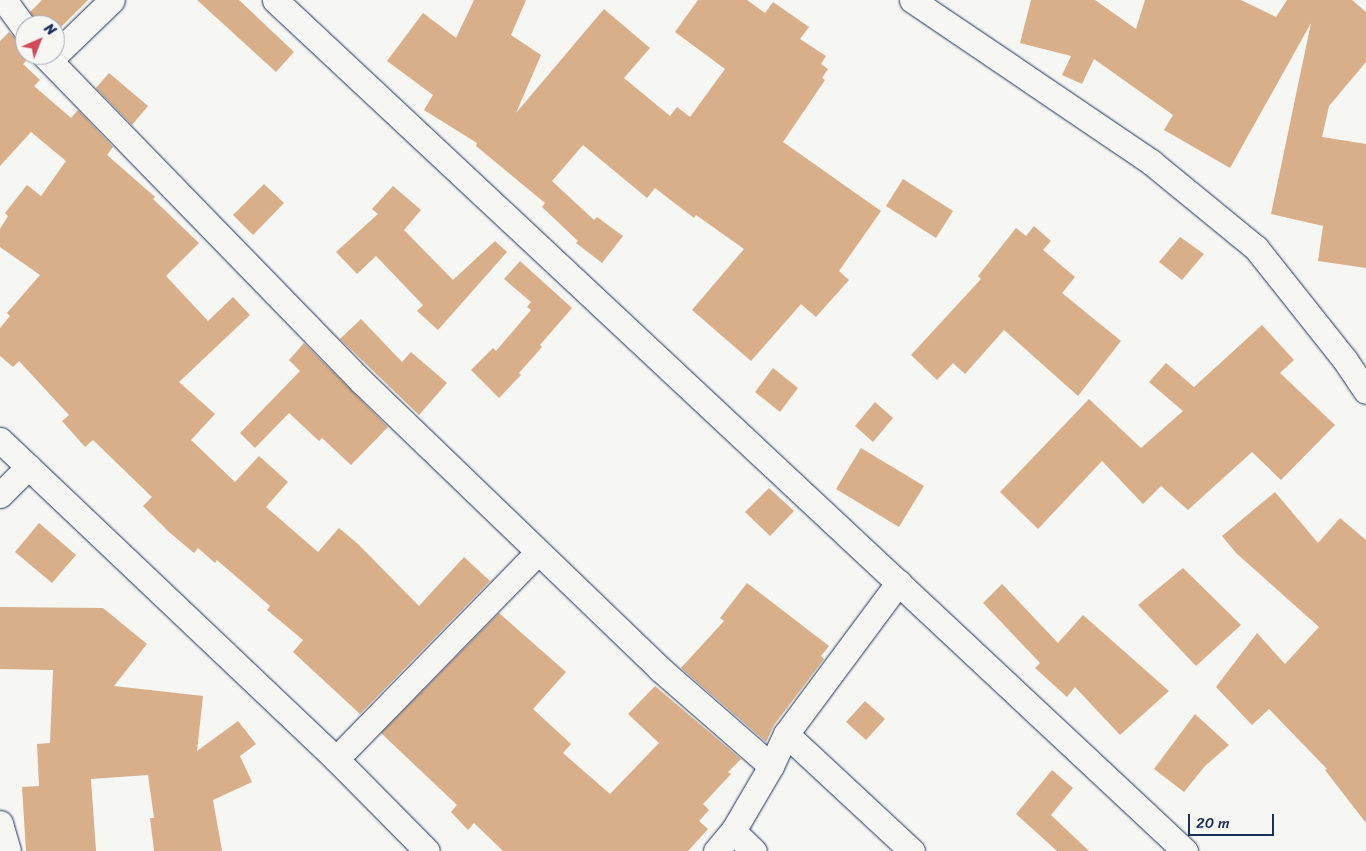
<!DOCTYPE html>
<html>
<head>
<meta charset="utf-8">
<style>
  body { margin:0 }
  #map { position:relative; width:1366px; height:851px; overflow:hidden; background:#f6f6f2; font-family:Sriracha,sans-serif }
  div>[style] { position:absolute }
  .building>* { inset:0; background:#d8af89 }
  .roads { filter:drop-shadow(0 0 1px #1b2f5e) drop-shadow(0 0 1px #1b2f5e) }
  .street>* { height:25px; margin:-12.5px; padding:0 12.5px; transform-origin:12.5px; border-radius:12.5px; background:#f6f6f2 }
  span { translate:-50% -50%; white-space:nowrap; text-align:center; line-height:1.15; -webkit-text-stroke:5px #f6f6f2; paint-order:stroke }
  .north { position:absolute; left:15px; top:15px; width:50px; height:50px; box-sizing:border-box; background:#f6f6f2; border:1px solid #9ea6b7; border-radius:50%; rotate:44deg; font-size:14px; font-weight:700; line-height:20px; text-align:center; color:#1b2f5e }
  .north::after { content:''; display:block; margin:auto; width:18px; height:22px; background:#d1495b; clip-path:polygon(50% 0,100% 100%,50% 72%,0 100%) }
  .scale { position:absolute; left:1188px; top:814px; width:86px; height:22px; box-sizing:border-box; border:2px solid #1b2f5e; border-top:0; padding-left:6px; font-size:15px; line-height:18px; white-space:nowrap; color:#1b2f5e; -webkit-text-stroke:4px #f6f6f2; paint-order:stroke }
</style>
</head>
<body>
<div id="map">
  <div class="building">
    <i style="clip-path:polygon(42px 0,88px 0,55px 33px,55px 25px,38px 25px,30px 12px)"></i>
    <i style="clip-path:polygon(197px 0,239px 0,294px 52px,276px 72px)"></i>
    <i style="clip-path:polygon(474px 0,526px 0,511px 35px,541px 55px,516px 113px,604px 9px,650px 48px,624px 78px,670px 116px,677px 107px,690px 117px,725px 69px,675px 32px,698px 0,747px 0,765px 13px,773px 2px,809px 27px,800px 39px,826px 56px,821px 64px,828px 69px,822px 78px,825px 80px,783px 142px,881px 211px,839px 271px,849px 280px,816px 317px,801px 304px,751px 361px,692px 310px,744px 249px,696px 215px,694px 218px,655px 188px,647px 198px,583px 145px,552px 181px,594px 220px,597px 217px,623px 236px,602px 263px,576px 243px,578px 241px,542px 207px,545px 203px,476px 146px,477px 143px,424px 110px,433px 95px,387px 61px,423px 13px,456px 38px)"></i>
    <i style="clip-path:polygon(1031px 0,1095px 0,1136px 29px,1145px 0,1241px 0,1276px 17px,1287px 0,1352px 0,1366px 12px,1366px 62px,1329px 106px,1322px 137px,1366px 144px,1366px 268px,1318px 261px,1323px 226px,1271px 214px,1311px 23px,1230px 168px,1164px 130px,1173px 115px,1094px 59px,1082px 84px,1062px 75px,1071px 56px,1020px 43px)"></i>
    <i style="clip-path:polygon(9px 32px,19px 42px,25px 43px,25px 55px,30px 55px,30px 57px,23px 64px,40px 80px,34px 86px,71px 118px,78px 110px,113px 147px,107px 155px,155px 197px,153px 199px,199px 243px,166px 276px,208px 321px,233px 297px,250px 315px,179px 382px,215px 414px,191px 440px,235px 482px,259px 456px,288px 482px,266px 507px,318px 552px,339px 528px,358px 544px,419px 606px,464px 557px,490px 581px,360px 714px,293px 652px,303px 640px,267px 610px,270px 606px,217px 560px,215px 563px,198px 548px,194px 553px,169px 532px,143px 506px,152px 497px,93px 440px,85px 447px,62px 421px,69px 415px,19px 361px,13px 367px,0 356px,0 328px,10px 316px,7px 313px,40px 275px,0 247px,0 229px,8px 216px,5px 213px,27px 185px,41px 196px,66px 161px,31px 132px,0 166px,0 41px)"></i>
    <i style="clip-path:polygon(109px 73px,148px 106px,132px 125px,96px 88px)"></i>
    <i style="clip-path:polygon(903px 179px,953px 211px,936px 238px,886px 206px)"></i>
    <i style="clip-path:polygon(264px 184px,284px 203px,253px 235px,233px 215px)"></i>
    <i style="clip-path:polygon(393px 186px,421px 210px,404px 230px,453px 280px,495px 241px,507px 252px,438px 330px,417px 311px,423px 305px,376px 256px,357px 274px,336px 252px,378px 214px,372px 209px)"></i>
    <i style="clip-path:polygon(1034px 226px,1051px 241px,1043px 250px,1075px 277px,1062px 293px,1121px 341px,1078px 396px,1004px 330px,965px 374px,953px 363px,937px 380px,911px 355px,981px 279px,978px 276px,1016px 228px,1026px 236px)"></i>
    <i style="clip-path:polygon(1180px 237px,1204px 254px,1182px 280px,1159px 262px)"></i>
    <i style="clip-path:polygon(520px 261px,572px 308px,540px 345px,542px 347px,519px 373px,521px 375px,499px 398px,471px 370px,493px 348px,496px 351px,531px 310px,527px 307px,531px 302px,504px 279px)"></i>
    <i style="clip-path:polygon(361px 319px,402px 362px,411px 352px,447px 383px,419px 415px,340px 339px)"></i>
    <i style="clip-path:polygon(1262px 325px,1294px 360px,1280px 373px,1335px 425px,1281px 480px,1252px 452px,1188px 510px,1161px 486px,1143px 504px,1102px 461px,1038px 529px,1000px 492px,1089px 399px,1141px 448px,1183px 411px,1149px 382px,1166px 363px,1194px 387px)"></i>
    <i style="clip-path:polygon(304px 343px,388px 427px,351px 465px,322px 438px,319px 441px,289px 413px,255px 448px,240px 433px,300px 371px,289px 360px)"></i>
    <i style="clip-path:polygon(773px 368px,798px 388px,780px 412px,755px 392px)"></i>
    <i style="clip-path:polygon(875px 402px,893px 418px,873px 442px,855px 426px)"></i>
    <i style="clip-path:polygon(861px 448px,924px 486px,899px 527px,836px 489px)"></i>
    <i style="clip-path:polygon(769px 488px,794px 511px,770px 536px,745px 512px)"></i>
    <i style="clip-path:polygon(1275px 492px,1318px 543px,1340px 518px,1366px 540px,1366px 823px,1325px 770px,1327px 769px,1269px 709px,1252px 725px,1216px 687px,1257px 633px,1285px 664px,1319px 627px,1236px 553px,1222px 536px)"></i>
    <i style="clip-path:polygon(39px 523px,76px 555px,52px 583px,15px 552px)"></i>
    <i style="clip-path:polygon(1183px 568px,1241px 625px,1196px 666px,1138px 605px)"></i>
    <i style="clip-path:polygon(747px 583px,829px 646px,821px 656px,824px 659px,774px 725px,766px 742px,681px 668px,724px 621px,720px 618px)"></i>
    <i style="clip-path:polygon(1002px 584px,1058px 643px,1083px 615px,1169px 691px,1120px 735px,1075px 687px,1067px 697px,1035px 668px,1040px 663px,983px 603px)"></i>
    <i style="clip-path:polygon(0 607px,103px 608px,147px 644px,114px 686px,203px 696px,197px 751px,238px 721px,256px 744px,240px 756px,252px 782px,213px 800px,222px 851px,154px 851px,150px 818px,154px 818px,148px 775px,91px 779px,96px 851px,26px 851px,22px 787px,39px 786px,37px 744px,50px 743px,53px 670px,0 669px)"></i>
    <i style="clip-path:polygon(499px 613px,566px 672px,533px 709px,571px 744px,563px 753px,610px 794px,659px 743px,628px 714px,655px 686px,741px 759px,728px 772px,731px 774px,703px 804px,709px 810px,699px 821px,708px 829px,688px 851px,503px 851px,474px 823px,468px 830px,451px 812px,457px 805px,381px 733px)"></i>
    <i style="clip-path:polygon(865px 701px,885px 719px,866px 740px,846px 722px)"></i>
    <i style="clip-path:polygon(1195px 714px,1229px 745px,1205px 766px,1184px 792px,1154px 769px)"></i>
    <i style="clip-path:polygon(1052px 770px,1073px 788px,1051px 815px,1089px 851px,1057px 851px,1016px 814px)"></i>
  </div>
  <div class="roads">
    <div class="street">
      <i style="left:275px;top:0;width:1246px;rotate:43.08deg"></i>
      <i style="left:912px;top:0;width:289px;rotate:34.1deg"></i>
      <i style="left:1151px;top:162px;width:136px;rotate:39.3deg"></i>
      <i style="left:1256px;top:248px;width:143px;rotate:51.5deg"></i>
      <i style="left:1345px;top:360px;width:37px;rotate:56deg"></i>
      <i style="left:7px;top:4px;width:31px;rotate:54deg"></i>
      <i style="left:44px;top:55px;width:455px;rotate:45.8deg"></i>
      <i style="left:361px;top:381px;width:415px;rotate:43.9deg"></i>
      <i style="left:660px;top:669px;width:147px;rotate:41.1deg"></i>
      <i style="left:55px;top:55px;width:79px;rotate:-44deg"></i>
      <i style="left:0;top:440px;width:463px;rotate:43.5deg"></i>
      <i style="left:336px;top:759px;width:129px;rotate:45.3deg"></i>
      <i style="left:0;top:495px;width:40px;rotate:-45deg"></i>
      <i style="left:786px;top:734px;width:172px;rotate:42.9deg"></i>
      <i style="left:336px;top:759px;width:289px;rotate:-45.7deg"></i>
      <i style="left:0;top:823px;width:29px;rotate:74deg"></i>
      <i style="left:733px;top:831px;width:29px;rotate:44deg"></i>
      <i style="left:716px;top:851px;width:26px;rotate:-50deg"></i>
      <i style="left:733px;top:831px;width:75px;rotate:-59.7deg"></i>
      <i style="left:771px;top:766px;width:35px;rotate:-65deg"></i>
      <i style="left:786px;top:734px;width:189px;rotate:-53.4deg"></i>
    </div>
  </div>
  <div class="north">N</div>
  <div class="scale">20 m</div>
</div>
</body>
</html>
